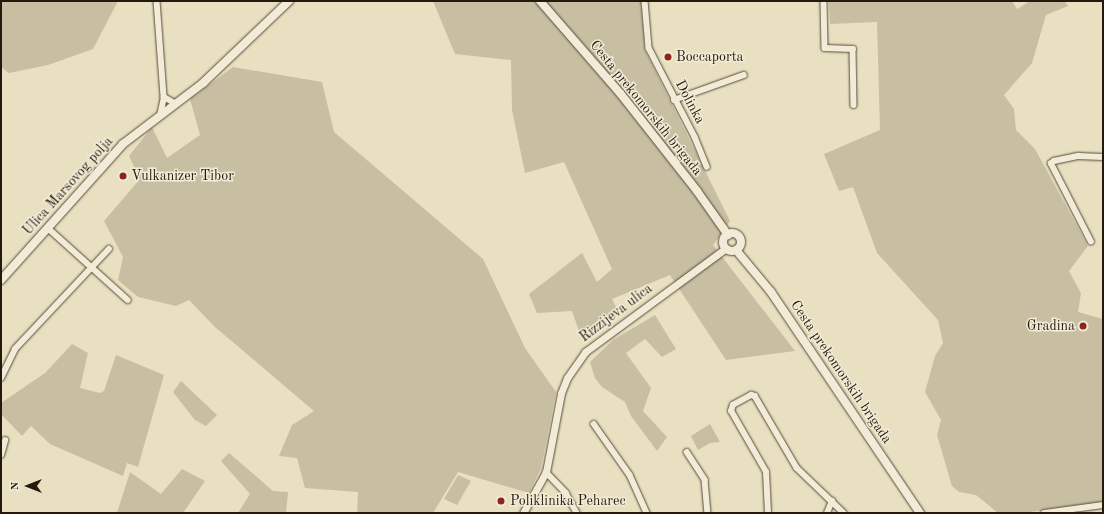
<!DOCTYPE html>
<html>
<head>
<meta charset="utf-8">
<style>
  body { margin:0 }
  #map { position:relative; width:1104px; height:514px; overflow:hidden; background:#e9e0c1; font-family:"Old Standard TT",serif }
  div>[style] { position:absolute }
  .green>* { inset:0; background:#c8bea2 }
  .roads { filter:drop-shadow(0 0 1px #564b39) drop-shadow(0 0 1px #564b39) }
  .minor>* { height:5.5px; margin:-2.75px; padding:0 2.75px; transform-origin:2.75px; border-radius:2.75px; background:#f1ebd7 }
  .tertiary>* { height:7px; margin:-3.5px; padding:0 3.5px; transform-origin:3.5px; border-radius:3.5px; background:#f1ebd7 }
  .secondary>* { height:8px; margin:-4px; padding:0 4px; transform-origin:4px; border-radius:4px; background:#f1ebd7 }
  .secondary>.ring { margin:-4px; padding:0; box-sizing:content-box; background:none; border:8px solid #f1ebd7; border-radius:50% }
  .dots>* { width:11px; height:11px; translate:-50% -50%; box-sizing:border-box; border:2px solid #f1ebd7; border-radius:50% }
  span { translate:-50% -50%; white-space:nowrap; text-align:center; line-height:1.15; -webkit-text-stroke:3px #f1ebd7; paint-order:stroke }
  .poi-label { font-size:14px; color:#25190c }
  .left { translate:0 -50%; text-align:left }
  .right { translate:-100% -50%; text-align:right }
  .street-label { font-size:14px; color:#25190c }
  .frame { position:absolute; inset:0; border:2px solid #25190c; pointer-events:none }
  .north { position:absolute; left:8px; top:466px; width:40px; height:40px; -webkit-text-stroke:3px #f1ebd7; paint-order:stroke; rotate:270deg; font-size:11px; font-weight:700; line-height:16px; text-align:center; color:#25190c }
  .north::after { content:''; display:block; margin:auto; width:14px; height:18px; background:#25190c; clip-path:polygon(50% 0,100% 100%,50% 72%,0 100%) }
</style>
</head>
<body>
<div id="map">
  <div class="green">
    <i style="clip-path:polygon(1px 1px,118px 1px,93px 49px,48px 65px,9px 73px,1px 67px)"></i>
    <i style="clip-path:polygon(433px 1px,641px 1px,645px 50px,730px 221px,713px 245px,795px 351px,726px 360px,670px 275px,612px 299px,619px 313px,580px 334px,572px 311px,537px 313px,529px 294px,582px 253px,597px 282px,612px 269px,564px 162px,525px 173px,512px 110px,511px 60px,455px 54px)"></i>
    <i style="clip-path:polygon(829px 1px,1012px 1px,1017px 9px,1030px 1px,1065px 1px,1068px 6px,1046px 15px,1032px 63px,1004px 95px,1014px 109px,1016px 130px,1035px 149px,1088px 246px,1069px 271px,1081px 293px,1078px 312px,1103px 319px,1103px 503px,1022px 513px,998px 513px,976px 495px,959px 492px,952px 486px,937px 435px,941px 420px,925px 392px,935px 356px,943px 343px,938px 320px,877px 253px,853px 187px,839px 191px,824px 154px,880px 130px,877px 22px,830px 24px)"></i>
    <i style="clip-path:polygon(233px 67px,322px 82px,334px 132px,483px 259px,525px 348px,556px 392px,541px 468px,529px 493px,458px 472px,433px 513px,357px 513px,358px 492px,305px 488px,297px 458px,279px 456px,292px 425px,314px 411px,215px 327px,189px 300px,176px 306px,138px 297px,118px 280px,123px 257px,104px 221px,140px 179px,129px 156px,152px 127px,167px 158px,200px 135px,190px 99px)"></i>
    <i style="clip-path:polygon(655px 315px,676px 349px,662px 357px,645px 339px,626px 353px,651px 388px,643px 411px,667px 437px,657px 451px,631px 416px,625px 402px,602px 387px,595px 378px,590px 362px,613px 340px)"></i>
    <i style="clip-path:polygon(72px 344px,88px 353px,80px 388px,100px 393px,104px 391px,116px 355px,164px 375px,138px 467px,127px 463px,123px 476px,50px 444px,31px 426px,22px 436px,1px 414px,1px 403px,45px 373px)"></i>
    <i style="clip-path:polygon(181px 381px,217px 415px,206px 426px,195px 420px,173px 392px)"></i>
    <i style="clip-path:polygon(710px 424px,720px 442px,710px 443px,698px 450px,691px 436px)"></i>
    <i style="clip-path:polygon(229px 453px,273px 491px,288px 492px,286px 513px,238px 513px,250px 494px,221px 461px)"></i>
    <i style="clip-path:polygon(182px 469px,205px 481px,183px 513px,117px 513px,130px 472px,161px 494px)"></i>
    <i style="clip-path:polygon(458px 475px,471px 481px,457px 505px,444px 499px)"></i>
  </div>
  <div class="roads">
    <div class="minor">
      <i style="left:157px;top:1px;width:96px;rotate:85.8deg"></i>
      <i style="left:164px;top:97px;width:14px;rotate:30deg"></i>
      <i style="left:645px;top:1px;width:47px;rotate:85.1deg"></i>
      <i style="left:649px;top:48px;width:100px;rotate:62.7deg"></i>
      <i style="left:695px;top:137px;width:32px;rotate:68deg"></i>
      <i style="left:824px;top:1px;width:47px;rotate:88.8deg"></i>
      <i style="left:825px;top:48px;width:28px;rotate:2deg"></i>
      <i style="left:853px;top:49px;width:56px;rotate:89deg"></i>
      <i style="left:674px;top:100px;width:74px;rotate:-19.7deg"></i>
      <i style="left:160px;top:116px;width:19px;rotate:-78deg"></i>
      <i style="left:49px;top:229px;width:106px;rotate:41.9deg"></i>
      <i style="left:1091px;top:242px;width:88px;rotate:-117.1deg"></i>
      <i style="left:1051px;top:164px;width:4px;rotate:-45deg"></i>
      <i style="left:1054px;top:161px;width:25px;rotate:-12deg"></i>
      <i style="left:1078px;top:156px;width:25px;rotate:2deg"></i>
      <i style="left:1px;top:378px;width:32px;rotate:-64deg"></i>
      <i style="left:15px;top:349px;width:137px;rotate:-46.8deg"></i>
      <i style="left:594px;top:424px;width:62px;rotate:54.8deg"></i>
      <i style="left:630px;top:475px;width:42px;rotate:65.9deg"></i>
      <i style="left:687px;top:452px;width:33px;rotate:57deg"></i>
      <i style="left:705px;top:480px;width:33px;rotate:85deg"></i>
      <i style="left:1px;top:455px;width:15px;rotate:-74deg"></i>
      <i style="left:546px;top:472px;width:29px;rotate:46deg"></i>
      <i style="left:566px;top:493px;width:23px;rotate:61deg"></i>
      <i style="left:768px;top:513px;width:41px;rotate:-92.8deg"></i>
      <i style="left:766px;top:472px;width:70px;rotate:-119.8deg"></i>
      <i style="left:731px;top:411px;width:6px;rotate:-72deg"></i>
      <i style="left:733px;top:405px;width:21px;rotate:-29deg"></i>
      <i style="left:751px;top:395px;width:4px;rotate:14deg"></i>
      <i style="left:755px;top:396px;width:83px;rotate:59.7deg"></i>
      <i style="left:797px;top:468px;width:65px;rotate:43.8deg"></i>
      <i style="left:827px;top:513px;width:13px;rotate:-67deg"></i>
      <i style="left:1044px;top:513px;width:60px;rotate:-7.7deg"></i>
    </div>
    <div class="tertiary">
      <i style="left:523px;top:513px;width:47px;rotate:-60.7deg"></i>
      <i style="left:546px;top:472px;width:80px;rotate:-79.2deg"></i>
      <i style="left:561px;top:393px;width:16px;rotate:-68deg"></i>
      <i style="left:567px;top:378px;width:32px;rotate:-55deg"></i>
      <i style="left:585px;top:352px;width:175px;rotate:-36.4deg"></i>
    </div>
    <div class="secondary">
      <i style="left:540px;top:1px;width:122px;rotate:49deg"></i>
      <i style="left:620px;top:93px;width:125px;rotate:51.8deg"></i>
      <i style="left:697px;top:191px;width:54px;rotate:54.8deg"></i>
      <i class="ring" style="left:723px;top:233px;width:10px;height:10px"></i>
      <i style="left:736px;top:250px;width:55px;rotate:50.2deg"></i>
      <i style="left:771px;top:292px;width:267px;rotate:56deg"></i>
      <i style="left:1px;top:280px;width:183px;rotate:-48.1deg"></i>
      <i style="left:123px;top:144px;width:101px;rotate:-37.3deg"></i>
      <i style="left:203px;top:83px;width:119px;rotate:-43.6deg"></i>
    </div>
  </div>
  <div class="dots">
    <i style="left:668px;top:57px;background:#8f2418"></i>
    <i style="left:123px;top:176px;background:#8f2418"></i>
    <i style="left:1083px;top:326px;background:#8f2418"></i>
    <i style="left:501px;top:501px;background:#8f2418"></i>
  </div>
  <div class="poi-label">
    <span class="left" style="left:676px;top:57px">Boccaporta</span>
    <span class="left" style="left:131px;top:176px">Vulkanizer Tibor</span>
    <span class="right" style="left:1075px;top:326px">Gradina</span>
    <span class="left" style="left:510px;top:501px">Poliklinika Peharec</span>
  </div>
  <div class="street-label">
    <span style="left:690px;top:102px;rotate:62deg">Dolinka</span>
    <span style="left:646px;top:108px;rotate:51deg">Cesta prekomorskih brigada</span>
    <span style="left:68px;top:186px;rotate:-48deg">Ulica Marsovog polja</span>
    <span style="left:616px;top:313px;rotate:-37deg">Rizzijeva ulica</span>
    <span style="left:841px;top:372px;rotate:56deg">Cesta prekomorskih brigada</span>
  </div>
  <div class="frame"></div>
  <div class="north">N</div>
</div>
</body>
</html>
